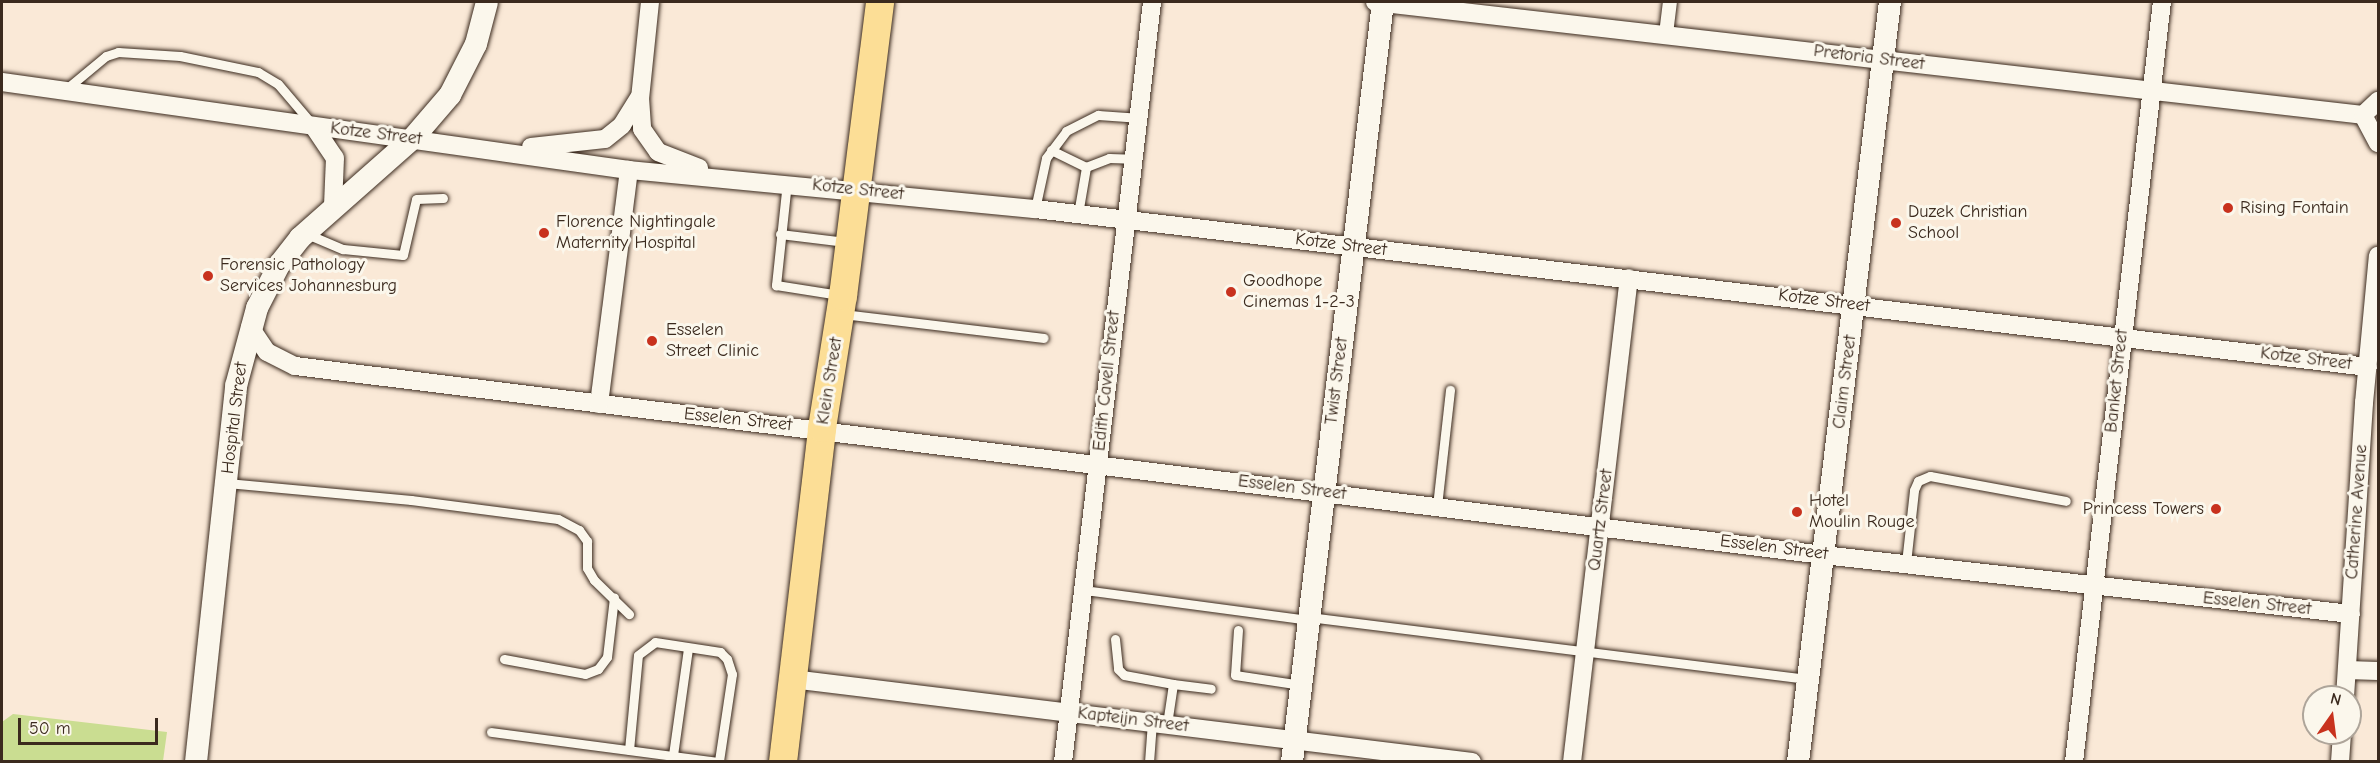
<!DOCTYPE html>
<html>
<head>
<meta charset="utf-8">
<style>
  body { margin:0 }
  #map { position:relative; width:2380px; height:763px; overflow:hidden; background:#fae9d7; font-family:"Comic Neue",sans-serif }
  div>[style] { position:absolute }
  .green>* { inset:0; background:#cadd91 }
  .roads { filter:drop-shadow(0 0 2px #3b2a1e) drop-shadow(0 0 2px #3b2a1e) }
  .service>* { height:9px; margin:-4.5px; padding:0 4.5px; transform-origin:4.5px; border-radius:4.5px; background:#fbf7ec }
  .pedestrian>* { height:14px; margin:-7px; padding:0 7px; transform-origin:7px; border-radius:7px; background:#fbf7ec }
  .minor>* { height:18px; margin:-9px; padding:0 9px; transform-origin:9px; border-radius:9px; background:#fbf7ec }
  .tertiary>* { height:22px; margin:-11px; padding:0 11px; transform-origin:11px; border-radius:11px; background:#fbf7ec }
  .primary>* { height:28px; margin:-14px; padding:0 14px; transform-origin:14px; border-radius:14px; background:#fcde96 }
  .dots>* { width:16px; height:16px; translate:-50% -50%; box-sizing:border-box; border:3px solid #fbf7ec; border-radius:50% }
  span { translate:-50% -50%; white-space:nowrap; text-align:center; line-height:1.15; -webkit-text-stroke:6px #fbf7ec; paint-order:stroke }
  .street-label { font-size:18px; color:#3b2a1e }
  .poi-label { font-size:18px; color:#3b2a1e }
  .left { translate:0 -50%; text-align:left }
  .right { translate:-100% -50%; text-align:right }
  .frame { position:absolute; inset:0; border:3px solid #3b2a1e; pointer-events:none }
  .north { position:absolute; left:2302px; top:685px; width:60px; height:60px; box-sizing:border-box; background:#fbf7ec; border:2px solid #aea59a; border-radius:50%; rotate:14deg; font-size:16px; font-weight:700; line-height:24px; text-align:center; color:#3b2a1e }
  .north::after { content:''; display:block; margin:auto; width:21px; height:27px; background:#c8321e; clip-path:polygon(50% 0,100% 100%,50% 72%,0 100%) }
  .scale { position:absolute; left:18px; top:718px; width:140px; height:27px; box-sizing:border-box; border:3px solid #3b2a1e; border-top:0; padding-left:8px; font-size:18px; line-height:21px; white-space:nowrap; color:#3b2a1e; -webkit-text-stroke:4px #fbf7ec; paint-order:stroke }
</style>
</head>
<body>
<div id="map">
  <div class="green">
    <i style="clip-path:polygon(13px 714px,167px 732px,163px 761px,2px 761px,2px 722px)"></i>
  </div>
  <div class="roads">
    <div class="service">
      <i style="left:65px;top:90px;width:53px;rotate:-39.7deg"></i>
      <i style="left:106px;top:56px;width:13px;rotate:-18deg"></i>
      <i style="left:118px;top:52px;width:62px;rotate:3.7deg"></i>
      <i style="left:180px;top:56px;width:80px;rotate:11.6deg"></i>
      <i style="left:258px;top:72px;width:23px;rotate:31deg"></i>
      <i style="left:278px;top:84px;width:52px;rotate:49.6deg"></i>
      <i style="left:1051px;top:150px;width:39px;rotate:26deg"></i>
      <i style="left:787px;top:182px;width:104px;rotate:96.1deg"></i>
      <i style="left:776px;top:285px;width:64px;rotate:9deg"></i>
      <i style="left:1035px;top:209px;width:52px;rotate:-77.8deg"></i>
      <i style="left:1046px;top:158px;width:34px;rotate:-53deg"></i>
      <i style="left:1066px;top:131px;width:36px;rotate:-27deg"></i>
      <i style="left:1098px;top:115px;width:39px;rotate:4deg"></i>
      <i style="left:1078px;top:214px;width:48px;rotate:-80.3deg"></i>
      <i style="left:1086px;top:167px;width:25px;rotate:-21deg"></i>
      <i style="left:1109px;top:158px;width:23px;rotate:2deg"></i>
      <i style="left:307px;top:234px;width:39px;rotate:23deg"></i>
      <i style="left:343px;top:249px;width:60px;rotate:5.7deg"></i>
      <i style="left:403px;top:255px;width:57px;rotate:-76.9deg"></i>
      <i style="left:416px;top:199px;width:27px;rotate:-2deg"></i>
      <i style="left:780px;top:234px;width:66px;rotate:6.9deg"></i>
      <i style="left:843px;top:314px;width:202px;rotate:6.8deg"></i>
      <i style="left:227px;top:483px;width:185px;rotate:5.3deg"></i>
      <i style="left:411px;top:500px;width:148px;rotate:7.4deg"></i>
      <i style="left:558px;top:519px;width:24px;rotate:28deg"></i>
      <i style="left:579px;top:530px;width:14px;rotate:54deg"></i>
      <i style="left:587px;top:541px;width:27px;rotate:90deg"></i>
      <i style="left:587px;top:568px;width:14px;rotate:60deg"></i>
      <i style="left:594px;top:580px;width:49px;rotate:44.2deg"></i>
      <i style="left:1437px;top:506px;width:117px;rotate:-83.6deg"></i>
      <i style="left:1906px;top:563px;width:73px;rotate:-83.7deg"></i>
      <i style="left:1914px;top:490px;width:10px;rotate:-66deg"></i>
      <i style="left:1918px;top:481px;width:13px;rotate:-23deg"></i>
      <i style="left:1930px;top:476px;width:138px;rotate:10.4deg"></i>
      <i style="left:1084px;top:590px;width:227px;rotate:7.6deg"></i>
      <i style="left:1309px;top:617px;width:502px;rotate:7.1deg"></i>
      <i style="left:1238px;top:630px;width:45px;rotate:93.8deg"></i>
      <i style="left:1235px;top:675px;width:67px;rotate:8.6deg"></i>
      <i style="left:1115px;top:639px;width:30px;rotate:84deg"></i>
      <i style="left:1118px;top:669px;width:8px;rotate:45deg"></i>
      <i style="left:1124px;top:675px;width:50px;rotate:10.4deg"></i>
      <i style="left:1173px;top:684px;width:40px;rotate:98.5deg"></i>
      <i style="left:504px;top:659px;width:82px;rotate:10.5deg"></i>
      <i style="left:585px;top:674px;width:14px;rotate:-21deg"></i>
      <i style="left:598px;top:669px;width:15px;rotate:-53deg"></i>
      <i style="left:607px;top:657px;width:60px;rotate:-83.3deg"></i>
      <i style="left:1173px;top:684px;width:38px;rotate:7deg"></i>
      <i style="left:491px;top:732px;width:230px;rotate:7.5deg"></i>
      <i style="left:629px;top:750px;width:95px;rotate:-84.6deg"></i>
      <i style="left:638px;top:655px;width:21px;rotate:-37deg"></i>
      <i style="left:655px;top:642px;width:66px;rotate:8.7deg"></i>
      <i style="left:720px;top:652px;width:10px;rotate:45deg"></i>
      <i style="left:727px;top:659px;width:16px;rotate:72deg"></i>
      <i style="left:732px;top:674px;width:88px;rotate:98.5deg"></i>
      <i style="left:673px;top:755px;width:108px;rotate:-82deg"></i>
      <i style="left:1149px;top:762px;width:40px;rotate:-85.7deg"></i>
    </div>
    <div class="pedestrian">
      <i style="left:1666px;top:34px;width:32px;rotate:-83deg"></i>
    </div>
    <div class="minor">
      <i style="left:650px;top:2px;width:97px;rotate:95.9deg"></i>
      <i style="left:640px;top:98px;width:31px;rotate:86deg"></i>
      <i style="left:642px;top:129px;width:28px;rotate:55deg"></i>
      <i style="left:658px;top:152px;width:44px;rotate:21.3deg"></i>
      <i style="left:1375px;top:2px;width:994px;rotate:6.52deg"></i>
      <i style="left:2px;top:82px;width:633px;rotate:7.99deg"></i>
      <i style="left:629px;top:170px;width:408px;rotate:5.5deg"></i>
      <i style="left:1035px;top:209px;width:1342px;rotate:6.76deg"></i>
      <i style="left:2363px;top:115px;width:32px;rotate:62deg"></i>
      <i style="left:2363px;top:115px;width:21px;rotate:-43deg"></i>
      <i style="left:314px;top:127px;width:37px;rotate:56deg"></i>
      <i style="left:335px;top:158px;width:48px;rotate:92.4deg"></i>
      <i style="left:531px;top:147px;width:74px;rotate:-6.2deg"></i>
      <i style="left:605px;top:139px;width:22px;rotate:-39deg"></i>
      <i style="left:622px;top:125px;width:32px;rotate:-58deg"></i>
      <i style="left:250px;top:327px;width:30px;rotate:56deg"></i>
      <i style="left:267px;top:352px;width:31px;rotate:27deg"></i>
      <i style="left:295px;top:366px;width:1540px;rotate:7.05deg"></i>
      <i style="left:1823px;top:555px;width:531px;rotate:6.38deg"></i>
      <i style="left:599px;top:404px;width:236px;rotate:-82.7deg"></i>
      <i style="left:2347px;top:670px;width:31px;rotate:2deg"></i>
      <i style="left:792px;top:679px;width:685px;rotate:6.96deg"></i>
      <i style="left:2345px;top:697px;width:295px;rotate:-86.3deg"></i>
      <i style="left:2364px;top:403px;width:148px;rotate:-84.6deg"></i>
      <i style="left:1063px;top:762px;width:765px;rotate:-83.32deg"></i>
      <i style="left:1572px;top:762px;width:487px;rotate:-83.3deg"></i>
      <i style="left:2074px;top:762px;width:765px;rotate:-83.4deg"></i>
      <i style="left:2340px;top:762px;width:29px;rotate:-86deg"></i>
    </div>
    <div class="tertiary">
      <i style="left:196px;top:762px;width:378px;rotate:-83.9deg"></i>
      <i style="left:236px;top:386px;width:81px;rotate:-74.9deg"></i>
      <i style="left:257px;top:308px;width:48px;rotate:-62.9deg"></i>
      <i style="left:279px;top:265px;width:34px;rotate:-52deg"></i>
      <i style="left:300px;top:238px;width:151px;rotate:-41.5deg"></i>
      <i style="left:413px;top:138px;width:57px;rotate:-49.3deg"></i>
      <i style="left:450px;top:95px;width:57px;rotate:-63deg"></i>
      <i style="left:476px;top:44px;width:43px;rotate:-75.3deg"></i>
      <i style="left:1292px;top:762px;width:765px;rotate:-83.17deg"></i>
      <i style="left:1798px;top:762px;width:766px;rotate:-83.1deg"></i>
    </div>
    <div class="primary">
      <i style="left:783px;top:762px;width:336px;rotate:-83.3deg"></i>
      <i style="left:822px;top:428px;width:134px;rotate:-81deg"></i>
      <i style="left:843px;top:296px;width:296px;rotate:-82.8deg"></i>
    </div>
  </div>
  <div class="dots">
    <i style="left:2228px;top:208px;background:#c8321e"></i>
    <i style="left:1896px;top:223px;background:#c8321e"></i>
    <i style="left:544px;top:233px;background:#c8321e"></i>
    <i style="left:208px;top:276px;background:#c8321e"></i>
    <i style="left:1231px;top:292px;background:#c8321e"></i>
    <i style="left:652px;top:341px;background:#c8321e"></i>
    <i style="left:2216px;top:509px;background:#c8321e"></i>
    <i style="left:1797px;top:512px;background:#c8321e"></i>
  </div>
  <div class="street-label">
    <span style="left:1869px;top:58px;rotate:7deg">Pretoria Street</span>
    <span style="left:376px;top:134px;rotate:7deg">Kotze Street</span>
    <span style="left:858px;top:190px;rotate:6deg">Kotze Street</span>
    <span style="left:1341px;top:245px;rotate:7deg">Kotze Street</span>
    <span style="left:1824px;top:301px;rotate:7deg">Kotze Street</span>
    <span style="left:2306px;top:359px;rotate:7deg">Kotze Street</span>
    <span style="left:830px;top:381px;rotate:-81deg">Klein Street</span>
    <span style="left:1107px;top:381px;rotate:-84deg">Edith Cavell Street</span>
    <span style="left:1337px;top:381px;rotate:-83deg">Twist Street</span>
    <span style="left:2117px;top:381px;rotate:-84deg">Banket Street</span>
    <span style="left:1845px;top:382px;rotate:-83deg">Claim Street</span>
    <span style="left:235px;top:418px;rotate:-83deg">Hospital Street</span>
    <span style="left:738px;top:420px;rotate:6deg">Esselen Street</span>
    <span style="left:1292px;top:488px;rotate:7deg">Esselen Street</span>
    <span style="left:2357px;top:512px;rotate:-86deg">Catherine Avenue</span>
    <span style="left:1601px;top:520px;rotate:-83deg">Quartz Street</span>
    <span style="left:1774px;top:548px;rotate:7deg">Esselen Street</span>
    <span style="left:2257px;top:604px;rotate:6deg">Esselen Street</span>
    <span style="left:1133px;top:720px;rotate:7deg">Kapteijn Street</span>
  </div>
  <div class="poi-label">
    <span class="left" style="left:2240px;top:208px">Rising Fontain</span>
    <span class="left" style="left:1908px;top:223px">Duzek Christian<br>School</span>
    <span class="left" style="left:556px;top:233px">Florence Nightingale<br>Maternity Hospital</span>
    <span class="left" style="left:220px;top:276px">Forensic Pathology<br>Services Johannesburg</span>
    <span class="left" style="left:1243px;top:292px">Goodhope<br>Cinemas 1-2-3</span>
    <span class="left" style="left:666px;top:341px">Esselen<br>Street Clinic</span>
    <span class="left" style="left:1809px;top:512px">Hotel<br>Moulin Rouge</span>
    <span class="right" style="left:2204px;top:509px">Princess Towers</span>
  </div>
  <div class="frame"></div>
  <div class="north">N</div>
  <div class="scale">50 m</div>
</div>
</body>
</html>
